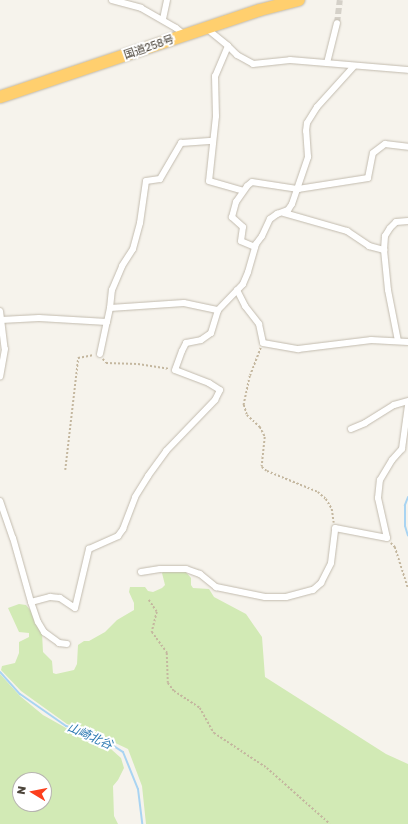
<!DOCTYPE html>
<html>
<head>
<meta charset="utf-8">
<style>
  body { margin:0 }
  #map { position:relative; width:408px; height:824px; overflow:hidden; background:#f6f3ec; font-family:"Golos Text","Noto Sans JP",sans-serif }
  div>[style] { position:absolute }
  .green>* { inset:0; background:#d2eab5 }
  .stream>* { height:2px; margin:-1px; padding:0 1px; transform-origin:1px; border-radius:1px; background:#a9d4f2 }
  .street-tunnel>* { height:6px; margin-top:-3px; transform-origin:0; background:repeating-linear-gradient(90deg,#d4d0c8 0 6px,transparent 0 9px) }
  .path>* { height:1.5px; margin-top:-0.75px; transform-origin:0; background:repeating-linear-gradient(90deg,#c4b79f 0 2px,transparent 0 4px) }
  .roads { filter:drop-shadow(0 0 1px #c2bbae) drop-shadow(0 0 1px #c2bbae) }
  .street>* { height:6px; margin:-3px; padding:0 3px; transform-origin:3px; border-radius:3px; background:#fff }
  .highway>* { height:12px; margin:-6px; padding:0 6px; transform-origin:6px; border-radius:6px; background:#ffcf6e }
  span { translate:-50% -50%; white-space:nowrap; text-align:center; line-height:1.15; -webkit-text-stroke:4px #fff; paint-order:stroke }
  .street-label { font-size:11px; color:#4b4439 }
  .water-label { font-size:12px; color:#2e7ab2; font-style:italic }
  .north { position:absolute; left:12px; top:772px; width:40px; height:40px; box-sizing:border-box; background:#fff; border:1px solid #b7b4b0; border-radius:50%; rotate:280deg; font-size:11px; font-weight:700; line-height:16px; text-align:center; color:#4b4439 }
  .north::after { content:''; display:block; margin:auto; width:14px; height:18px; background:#fc3f1d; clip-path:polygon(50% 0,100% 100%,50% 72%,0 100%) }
</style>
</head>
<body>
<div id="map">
  <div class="green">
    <i style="clip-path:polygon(164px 571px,185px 571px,191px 578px,191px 585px,193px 588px,209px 589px,214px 597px,246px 614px,262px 637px,265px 677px,386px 754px,408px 764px,408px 824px,146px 824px,142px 786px,128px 749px,92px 732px,67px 724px,21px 691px,1px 670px,2px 666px,15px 663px,19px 653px,19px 642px,29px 637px,29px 633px,19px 632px,8px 608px,19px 604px,26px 605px,32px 612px,42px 633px,43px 652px,52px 661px,53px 673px,56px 674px,74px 670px,77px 664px,78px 645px,84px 641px,89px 641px,105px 632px,117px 620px,134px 610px,134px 603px,129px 592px,130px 587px,145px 587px,148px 591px,153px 592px,162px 588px,165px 585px,162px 573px)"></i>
    <i style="clip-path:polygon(evenodd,0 674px,20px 696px,43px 715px,66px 728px,102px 741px,121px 758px,124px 768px,118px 780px,113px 786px,114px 816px,118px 824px,0 824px,0 674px,20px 780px,44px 780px,44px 804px,20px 804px,20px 780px)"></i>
  </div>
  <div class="stream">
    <i style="left:408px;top:497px;width:9px;rotate:111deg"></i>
    <i style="left:405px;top:505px;width:21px;rotate:90deg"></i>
    <i style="left:405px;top:526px;width:10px;rotate:73deg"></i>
    <i style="left:0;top:672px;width:30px;rotate:48deg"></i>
    <i style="left:20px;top:694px;width:56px;rotate:34.8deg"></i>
    <i style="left:66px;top:726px;width:39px;rotate:19deg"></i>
    <i style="left:103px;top:739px;width:24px;rotate:33deg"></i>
    <i style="left:123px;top:752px;width:40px;rotate:68deg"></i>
    <i style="left:138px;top:789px;width:35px;rotate:83deg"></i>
  </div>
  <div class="street-tunnel">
    <i style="left:337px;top:23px;width:23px;rotate:-83deg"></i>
  </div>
  <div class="path">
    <i style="left:261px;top:348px;width:30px;rotate:111deg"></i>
    <i style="left:250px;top:376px;width:30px;rotate:102deg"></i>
    <i style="left:244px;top:405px;width:10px;rotate:73deg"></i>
    <i style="left:247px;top:415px;width:18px;rotate:43deg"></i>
    <i style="left:260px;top:427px;width:11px;rotate:63deg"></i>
    <i style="left:265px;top:437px;width:30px;rotate:96deg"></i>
    <i style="left:262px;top:467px;width:6px;rotate:39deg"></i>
    <i style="left:267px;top:471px;width:55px;rotate:22.4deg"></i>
    <i style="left:318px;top:492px;width:11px;rotate:41deg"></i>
    <i style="left:326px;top:499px;width:12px;rotate:59deg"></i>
    <i style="left:332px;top:509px;width:14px;rotate:82deg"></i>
    <i style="left:103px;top:359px;width:5px;rotate:53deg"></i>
    <i style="left:106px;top:363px;width:32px;rotate:2deg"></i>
    <i style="left:138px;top:364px;width:31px;rotate:9deg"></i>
    <i style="left:65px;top:470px;width:113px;rotate:-83.4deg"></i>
    <i style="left:78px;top:358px;width:16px;rotate:-11deg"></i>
    <i style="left:391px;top:543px;width:6px;rotate:45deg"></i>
    <i style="left:395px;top:547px;width:43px;rotate:72.4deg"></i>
    <i style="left:149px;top:600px;width:14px;rotate:56deg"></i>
    <i style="left:157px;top:612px;width:21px;rotate:104deg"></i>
    <i style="left:152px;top:632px;width:26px;rotate:54deg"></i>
    <i style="left:167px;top:653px;width:30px;rotate:88deg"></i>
    <i style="left:168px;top:683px;width:10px;rotate:53deg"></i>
    <i style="left:174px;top:691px;width:31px;rotate:33deg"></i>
    <i style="left:200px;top:708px;width:29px;rotate:61deg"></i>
    <i style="left:214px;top:733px;width:64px;rotate:33.4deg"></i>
    <i style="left:267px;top:768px;width:84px;rotate:41.6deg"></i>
  </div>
  <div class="roads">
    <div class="street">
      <i style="left:112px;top:0;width:30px;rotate:15deg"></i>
      <i style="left:141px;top:8px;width:40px;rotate:29.7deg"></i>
      <i style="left:176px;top:28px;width:11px;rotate:38deg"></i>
      <i style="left:163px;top:19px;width:19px;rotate:-78deg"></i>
      <i style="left:206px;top:28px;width:28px;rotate:39deg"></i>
      <i style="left:228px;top:46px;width:13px;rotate:45deg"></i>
      <i style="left:237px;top:55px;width:18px;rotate:29deg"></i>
      <i style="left:253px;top:64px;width:37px;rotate:-6deg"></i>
      <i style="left:290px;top:60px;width:118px;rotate:4.8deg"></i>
      <i style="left:228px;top:46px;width:33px;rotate:113deg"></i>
      <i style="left:215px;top:76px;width:40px;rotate:88.6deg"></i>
      <i style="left:216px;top:116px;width:65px;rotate:96.1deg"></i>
      <i style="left:209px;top:181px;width:35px;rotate:16deg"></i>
      <i style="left:327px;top:63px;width:41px;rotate:-76deg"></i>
      <i style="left:284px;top:213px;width:66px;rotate:15.9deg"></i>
      <i style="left:347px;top:231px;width:27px;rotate:34deg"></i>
      <i style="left:369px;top:246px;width:16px;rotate:15deg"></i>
      <i style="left:255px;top:247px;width:15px;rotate:-157deg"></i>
      <i style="left:241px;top:241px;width:14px;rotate:-82deg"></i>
      <i style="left:243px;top:227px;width:15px;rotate:-138deg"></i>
      <i style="left:232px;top:217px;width:16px;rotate:-75deg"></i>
      <i style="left:236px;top:202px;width:19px;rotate:-55deg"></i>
      <i style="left:247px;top:186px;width:6px;rotate:-39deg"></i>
      <i style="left:252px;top:182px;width:47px;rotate:8.7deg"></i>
      <i style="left:298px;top:189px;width:71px;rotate:-8.9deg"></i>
      <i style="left:368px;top:178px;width:25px;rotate:-79deg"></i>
      <i style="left:373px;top:153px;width:15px;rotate:-37deg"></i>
      <i style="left:385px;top:144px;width:23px;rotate:7deg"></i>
      <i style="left:237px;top:290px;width:18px;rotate:63deg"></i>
      <i style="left:245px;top:306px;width:23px;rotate:52deg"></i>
      <i style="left:259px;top:324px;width:19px;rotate:78deg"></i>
      <i style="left:263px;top:343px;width:36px;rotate:10deg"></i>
      <i style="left:298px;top:349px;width:74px;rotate:-7deg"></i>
      <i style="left:371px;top:340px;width:37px;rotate:3deg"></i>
      <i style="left:110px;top:308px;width:18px;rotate:-84deg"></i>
      <i style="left:112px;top:290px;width:26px;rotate:-67deg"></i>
      <i style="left:122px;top:266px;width:20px;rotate:-57deg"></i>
      <i style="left:133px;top:249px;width:27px;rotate:-75deg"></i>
      <i style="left:140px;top:223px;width:42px;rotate:-81.9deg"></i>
      <i style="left:146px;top:181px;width:14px;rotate:-8deg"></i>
      <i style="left:160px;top:179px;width:42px;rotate:-59.7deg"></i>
      <i style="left:181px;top:143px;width:32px;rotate:-4deg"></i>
      <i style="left:0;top:311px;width:38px;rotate:83deg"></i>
      <i style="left:5px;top:349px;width:28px;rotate:100deg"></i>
      <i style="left:1px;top:320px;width:38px;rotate:-3deg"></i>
      <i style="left:39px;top:318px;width:68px;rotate:3.4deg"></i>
      <i style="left:107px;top:322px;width:14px;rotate:-78deg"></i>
      <i style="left:110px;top:308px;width:74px;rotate:-3.9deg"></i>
      <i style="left:184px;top:303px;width:35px;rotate:12deg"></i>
      <i style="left:398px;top:341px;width:52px;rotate:-101.1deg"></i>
      <i style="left:388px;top:290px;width:40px;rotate:-95.7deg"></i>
      <i style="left:384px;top:250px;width:14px;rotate:-86deg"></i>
      <i style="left:385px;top:236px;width:9px;rotate:-58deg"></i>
      <i style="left:390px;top:228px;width:8px;rotate:-45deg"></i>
      <i style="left:396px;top:222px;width:12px;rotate:-5deg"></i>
      <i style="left:100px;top:354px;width:33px;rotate:-78deg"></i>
      <i style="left:351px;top:429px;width:15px;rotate:-23deg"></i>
      <i style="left:365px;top:423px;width:34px;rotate:-32deg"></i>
      <i style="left:394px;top:405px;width:15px;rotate:-16deg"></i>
      <i style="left:0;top:501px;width:39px;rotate:71deg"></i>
      <i style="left:13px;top:538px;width:66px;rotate:74.3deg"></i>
      <i style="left:31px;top:602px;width:20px;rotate:-15deg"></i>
      <i style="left:50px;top:597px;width:10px;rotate:6deg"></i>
      <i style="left:60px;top:598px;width:18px;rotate:34deg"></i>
      <i style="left:75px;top:608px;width:61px;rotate:-76.7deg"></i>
      <i style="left:89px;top:549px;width:32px;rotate:-24deg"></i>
      <i style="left:118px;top:536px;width:9px;rotate:-54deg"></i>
      <i style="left:123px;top:529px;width:34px;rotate:-69deg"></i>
      <i style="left:135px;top:497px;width:25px;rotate:-58deg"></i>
      <i style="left:148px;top:476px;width:31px;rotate:-54deg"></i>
      <i style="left:166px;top:451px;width:71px;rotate:-46.1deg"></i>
      <i style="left:215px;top:400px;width:11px;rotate:-63deg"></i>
      <i style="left:220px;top:390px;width:13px;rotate:-148deg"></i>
      <i style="left:209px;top:383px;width:36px;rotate:-159deg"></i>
      <i style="left:175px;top:370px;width:20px;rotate:-70deg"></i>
      <i style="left:182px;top:351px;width:9px;rotate:-63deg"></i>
      <i style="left:186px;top:343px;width:15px;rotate:-11deg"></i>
      <i style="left:201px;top:340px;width:12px;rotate:-35deg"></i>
      <i style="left:211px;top:333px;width:24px;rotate:-73deg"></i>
      <i style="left:218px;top:310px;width:36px;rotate:-46deg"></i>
      <i style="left:243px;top:284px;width:13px;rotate:-67deg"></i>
      <i style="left:248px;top:272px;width:29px;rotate:-74deg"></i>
      <i style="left:256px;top:244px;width:10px;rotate:-53deg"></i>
      <i style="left:262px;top:236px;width:19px;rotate:-65deg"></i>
      <i style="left:270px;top:219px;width:9px;rotate:-36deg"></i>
      <i style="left:277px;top:214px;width:12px;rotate:-20deg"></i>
      <i style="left:288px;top:210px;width:7px;rotate:-56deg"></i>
      <i style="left:292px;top:204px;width:50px;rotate:-71.2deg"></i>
      <i style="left:308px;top:157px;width:26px;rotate:-94deg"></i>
      <i style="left:306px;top:131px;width:8px;rotate:-83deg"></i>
      <i style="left:307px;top:123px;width:19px;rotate:-58deg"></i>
      <i style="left:317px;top:107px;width:55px;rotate:-47.9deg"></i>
      <i style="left:141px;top:572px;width:19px;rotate:-9deg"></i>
      <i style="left:160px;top:569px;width:26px"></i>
      <i style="left:186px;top:569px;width:15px;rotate:20deg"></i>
      <i style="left:200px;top:574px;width:21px;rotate:39deg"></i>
      <i style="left:216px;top:587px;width:50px;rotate:11.5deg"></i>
      <i style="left:265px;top:597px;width:21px"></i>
      <i style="left:286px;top:597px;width:28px;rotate:-15deg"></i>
      <i style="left:313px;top:590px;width:11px;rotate:-41deg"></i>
      <i style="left:321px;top:583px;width:22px;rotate:-63deg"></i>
      <i style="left:331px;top:563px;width:35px;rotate:-83deg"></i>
      <i style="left:335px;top:528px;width:53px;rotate:10.9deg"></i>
      <i style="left:387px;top:538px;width:41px;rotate:-102.7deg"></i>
      <i style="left:378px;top:498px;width:18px;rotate:-84deg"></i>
      <i style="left:380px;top:480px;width:23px;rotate:-59deg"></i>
      <i style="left:392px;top:460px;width:15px;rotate:-48deg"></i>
      <i style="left:402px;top:449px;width:44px;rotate:-82.2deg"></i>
      <i style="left:31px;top:602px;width:21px;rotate:71deg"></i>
      <i style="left:38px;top:622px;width:12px;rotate:59deg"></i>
      <i style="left:44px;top:632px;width:19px;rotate:36deg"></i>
      <i style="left:59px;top:643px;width:8px;rotate:7deg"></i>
    </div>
    <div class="highway">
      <i style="left:0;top:97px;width:274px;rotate:-18.5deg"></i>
      <i style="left:260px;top:10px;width:40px;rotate:-14.4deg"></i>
    </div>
  </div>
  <div class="street-label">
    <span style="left:149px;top:47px;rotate:-19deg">国道258号</span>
  </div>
  <div class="water-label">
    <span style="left:90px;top:736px;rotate:24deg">山崎北谷</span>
  </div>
  <div class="north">N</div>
</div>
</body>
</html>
